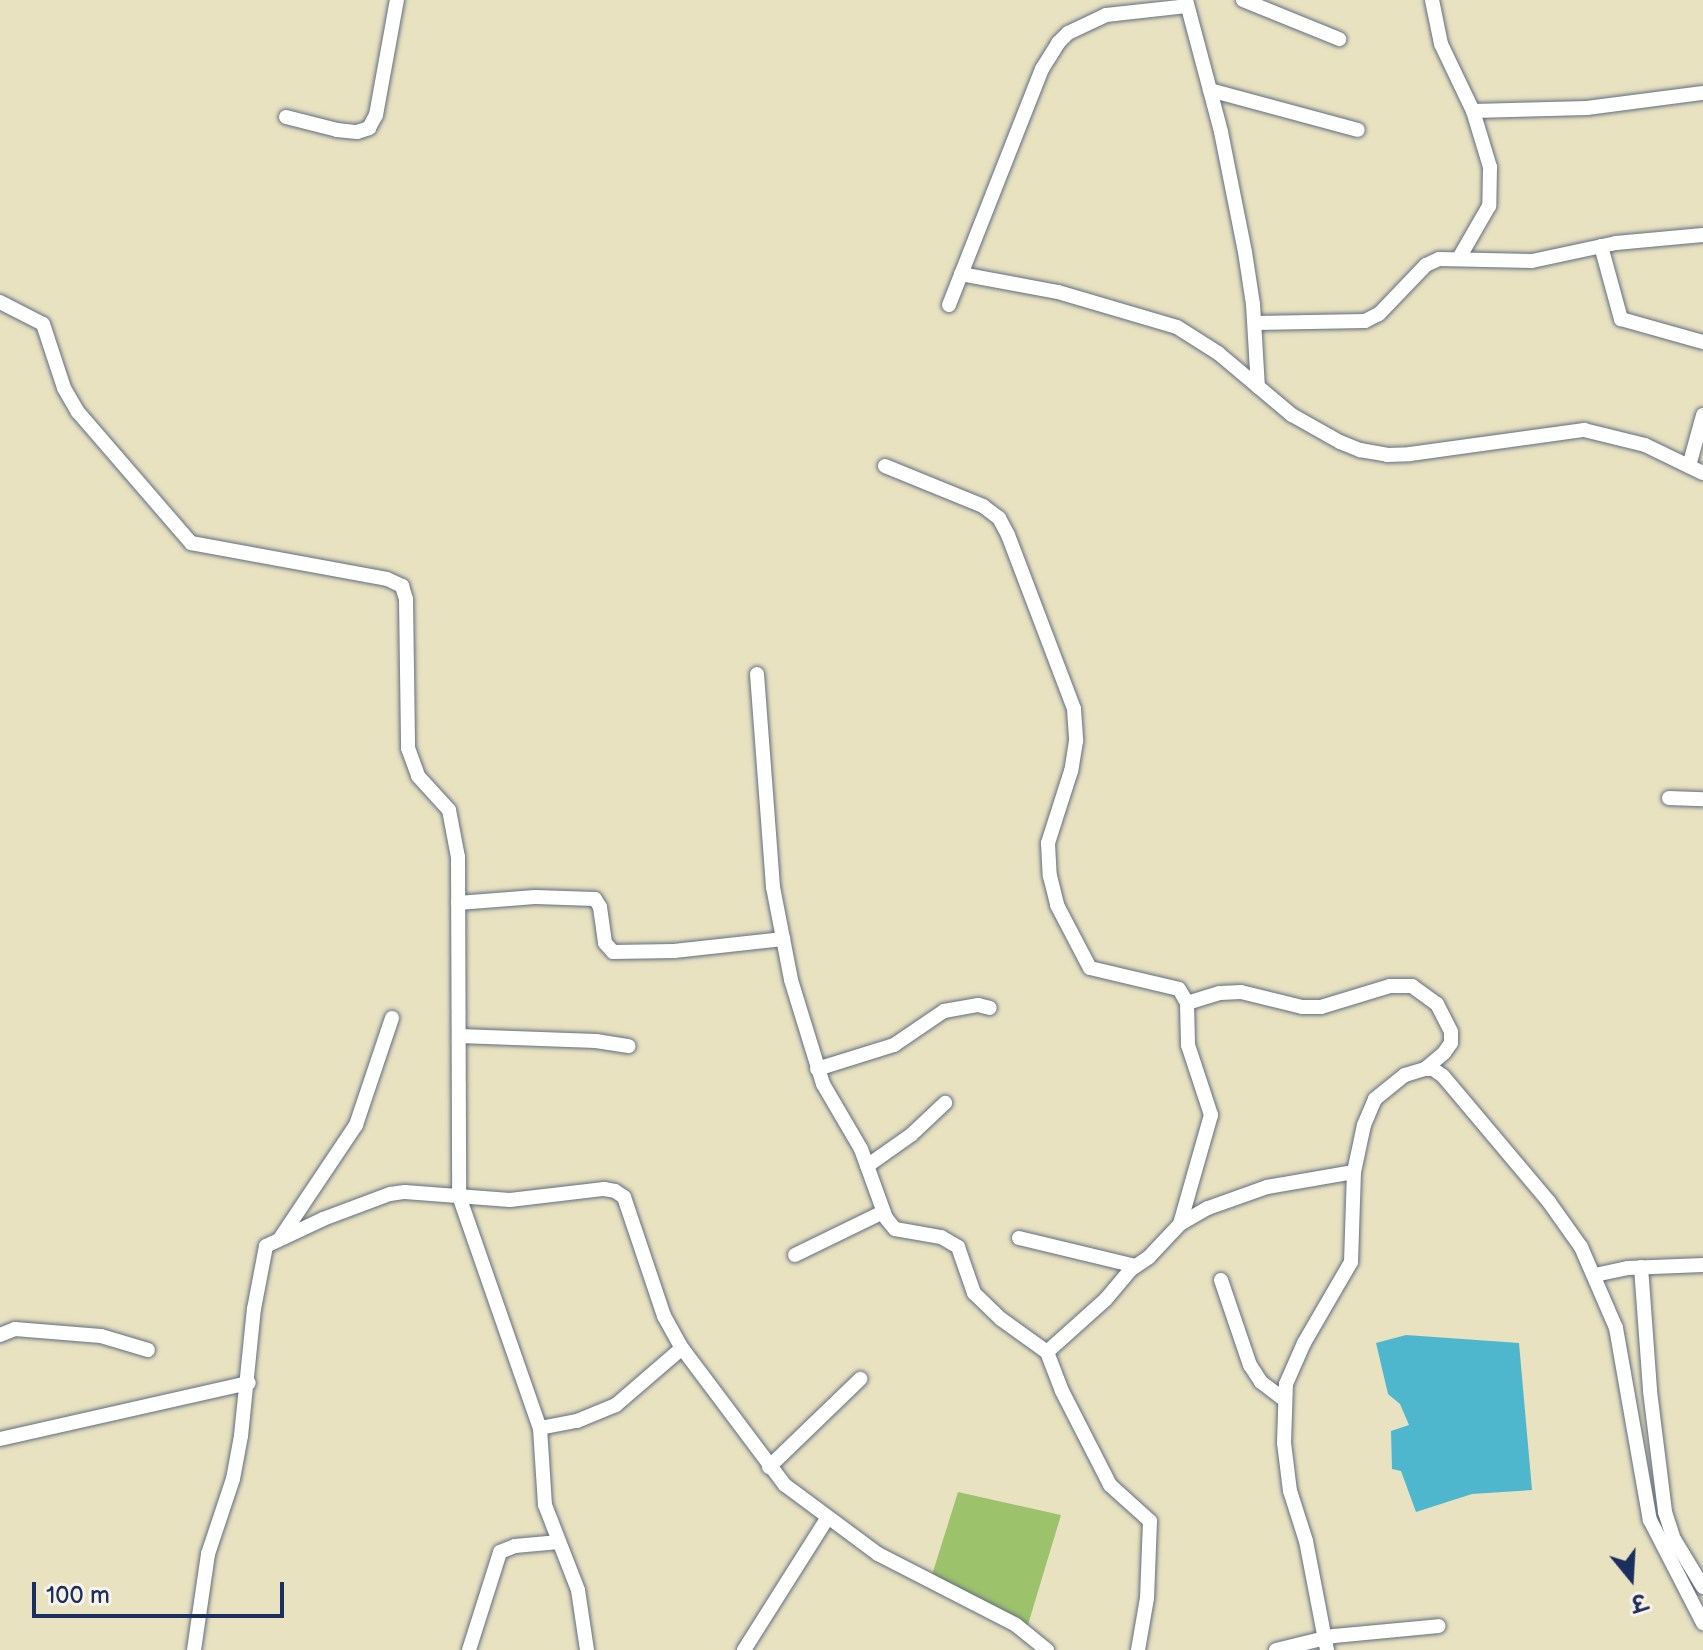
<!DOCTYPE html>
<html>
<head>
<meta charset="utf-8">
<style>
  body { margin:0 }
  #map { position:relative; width:1703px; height:1650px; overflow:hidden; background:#e8e2c0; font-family:"Balsamiq Sans","Playpen Sans Deva",sans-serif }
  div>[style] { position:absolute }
  .green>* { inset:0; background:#9dc26c }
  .water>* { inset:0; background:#4fb7cd }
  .roads { filter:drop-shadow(0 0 2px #636e80) drop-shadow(0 0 2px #636e80) }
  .street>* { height:14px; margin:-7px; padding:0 7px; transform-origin:7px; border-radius:7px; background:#fff }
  span { translate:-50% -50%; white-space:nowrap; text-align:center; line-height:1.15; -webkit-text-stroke:7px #f7f3e8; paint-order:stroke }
  .north { position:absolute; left:1591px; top:1538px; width:80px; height:80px; -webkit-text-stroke:6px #f7f3e8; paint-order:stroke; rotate:162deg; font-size:22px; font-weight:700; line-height:32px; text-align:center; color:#1b2f5e }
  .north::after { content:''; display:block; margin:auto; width:28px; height:36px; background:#1b2f5e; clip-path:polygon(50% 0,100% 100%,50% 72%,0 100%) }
  .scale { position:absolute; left:32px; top:1582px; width:252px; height:36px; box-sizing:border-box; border:4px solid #1b2f5e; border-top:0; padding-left:10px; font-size:24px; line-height:28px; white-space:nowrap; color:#1b2f5e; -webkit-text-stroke:6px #f7f3e8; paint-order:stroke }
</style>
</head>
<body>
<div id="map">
  <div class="green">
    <i style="clip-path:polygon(958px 1492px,1061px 1515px,1027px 1628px,932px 1575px)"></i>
  </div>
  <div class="water">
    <i style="clip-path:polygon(1406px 1335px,1519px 1343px,1532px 1490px,1472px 1494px,1416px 1512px,1401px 1471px,1392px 1469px,1391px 1431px,1409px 1425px,1400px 1404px,1388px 1394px,1376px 1343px)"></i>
  </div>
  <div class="roads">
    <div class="street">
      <i style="left:1186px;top:0;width:137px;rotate:75.1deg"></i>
      <i style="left:1221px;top:132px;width:122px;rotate:78.7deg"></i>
      <i style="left:1245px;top:252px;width:53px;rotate:81.3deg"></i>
      <i style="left:1253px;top:304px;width:83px;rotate:86.6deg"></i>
      <i style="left:1243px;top:0;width:104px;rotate:22.1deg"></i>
      <i style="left:1432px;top:0;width:45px;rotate:78.4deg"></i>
      <i style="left:1441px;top:44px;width:74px;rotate:64.5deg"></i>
      <i style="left:1473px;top:111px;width:59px;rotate:73.1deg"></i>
      <i style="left:1490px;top:167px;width:39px;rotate:91deg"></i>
      <i style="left:1489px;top:206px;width:60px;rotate:120deg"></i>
      <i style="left:1210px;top:90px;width:153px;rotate:15.1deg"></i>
      <i style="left:1473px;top:111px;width:114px;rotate:-1.5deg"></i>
      <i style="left:1587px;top:108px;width:117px;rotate:-7.4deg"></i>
      <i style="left:286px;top:117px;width:53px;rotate:14.3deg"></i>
      <i style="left:337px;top:130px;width:20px;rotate:6deg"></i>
      <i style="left:357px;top:132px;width:13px;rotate:-18deg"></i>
      <i style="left:369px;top:128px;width:15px;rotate:-62deg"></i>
      <i style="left:376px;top:115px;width:117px;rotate:-79.7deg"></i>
      <i style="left:1601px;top:246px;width:76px;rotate:74.7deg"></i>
      <i style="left:1621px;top:319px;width:85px;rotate:15.7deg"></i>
      <i style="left:961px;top:274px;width:99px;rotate:10.5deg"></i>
      <i style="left:1058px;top:292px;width:124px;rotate:16.4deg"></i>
      <i style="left:1177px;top:327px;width:49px;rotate:32.4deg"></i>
      <i style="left:1218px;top:353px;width:97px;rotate:40deg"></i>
      <i style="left:1292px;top:415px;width:55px;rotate:29.4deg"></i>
      <i style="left:1340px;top:442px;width:22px;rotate:22deg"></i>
      <i style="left:1360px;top:450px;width:27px;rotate:10deg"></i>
      <i style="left:1387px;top:455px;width:23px;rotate:-2deg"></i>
      <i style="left:1410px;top:454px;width:176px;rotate:-7.9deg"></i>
      <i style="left:1584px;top:430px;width:63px;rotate:13.8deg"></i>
      <i style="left:1645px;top:445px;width:64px;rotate:25.8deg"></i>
      <i style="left:0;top:302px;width:48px;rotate:27.1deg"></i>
      <i style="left:43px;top:324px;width:67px;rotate:71.8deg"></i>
      <i style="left:64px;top:388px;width:28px;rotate:60deg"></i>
      <i style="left:78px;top:412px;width:173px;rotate:49.2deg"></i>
      <i style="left:191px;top:543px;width:199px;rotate:10.4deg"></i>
      <i style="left:387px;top:579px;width:17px;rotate:25deg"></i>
      <i style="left:402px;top:586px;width:14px;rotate:73deg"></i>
      <i style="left:406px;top:599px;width:149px;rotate:89.2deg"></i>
      <i style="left:408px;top:748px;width:30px;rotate:70deg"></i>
      <i style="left:418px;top:776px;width:46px;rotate:47.6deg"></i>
      <i style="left:449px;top:810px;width:48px;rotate:79.2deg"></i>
      <i style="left:458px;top:857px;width:339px;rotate:89.8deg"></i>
      <i style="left:459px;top:1196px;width:246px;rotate:70.8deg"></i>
      <i style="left:540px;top:1428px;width:77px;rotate:86.3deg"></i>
      <i style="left:545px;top:1505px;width:91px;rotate:68.8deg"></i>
      <i style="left:578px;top:1590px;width:61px;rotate:81.5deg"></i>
      <i style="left:949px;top:305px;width:254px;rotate:-68.5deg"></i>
      <i style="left:1042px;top:69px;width:31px;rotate:-58deg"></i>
      <i style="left:1058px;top:43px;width:14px;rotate:-45deg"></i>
      <i style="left:1068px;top:33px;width:42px;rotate:-25.3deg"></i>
      <i style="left:1106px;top:15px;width:81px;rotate:-6.3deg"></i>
      <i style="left:1255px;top:323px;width:110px;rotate:-1deg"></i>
      <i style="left:1365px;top:321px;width:16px;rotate:-27deg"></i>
      <i style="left:1379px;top:314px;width:68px;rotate:-46.2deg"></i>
      <i style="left:1426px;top:265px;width:14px;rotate:-25deg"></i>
      <i style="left:1439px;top:259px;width:93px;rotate:1.2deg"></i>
      <i style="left:1532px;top:261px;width:86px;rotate:-12.1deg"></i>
      <i style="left:1616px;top:243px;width:87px;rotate:-5.3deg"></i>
      <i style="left:885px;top:466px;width:106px;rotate:22.2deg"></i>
      <i style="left:983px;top:506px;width:20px;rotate:37deg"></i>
      <i style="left:999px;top:518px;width:19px;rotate:62deg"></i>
      <i style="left:1008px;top:535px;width:186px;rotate:69.2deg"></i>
      <i style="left:1074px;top:709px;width:32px;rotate:86deg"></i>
      <i style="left:1076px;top:741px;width:30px;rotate:99deg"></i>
      <i style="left:1071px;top:771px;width:76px;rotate:107.7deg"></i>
      <i style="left:1048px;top:843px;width:33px;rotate:87deg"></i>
      <i style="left:1050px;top:876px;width:30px;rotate:76deg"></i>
      <i style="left:1057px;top:905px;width:71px;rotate:62.4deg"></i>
      <i style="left:1090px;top:968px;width:91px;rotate:13.3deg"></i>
      <i style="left:1179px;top:989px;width:16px;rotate:60deg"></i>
      <i style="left:1187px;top:1003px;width:42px;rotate:88.6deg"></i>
      <i style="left:1188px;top:1045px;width:74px;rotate:71.8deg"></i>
      <i style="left:1211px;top:1115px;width:113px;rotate:105.9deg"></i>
      <i style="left:1689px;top:466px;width:53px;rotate:-74.6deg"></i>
      <i style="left:757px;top:674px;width:214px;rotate:85.7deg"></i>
      <i style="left:773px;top:887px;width:95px;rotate:79deg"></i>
      <i style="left:791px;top:980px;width:109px;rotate:72.9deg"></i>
      <i style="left:823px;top:1084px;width:75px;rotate:59.7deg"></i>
      <i style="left:861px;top:1149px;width:73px;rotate:70.1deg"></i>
      <i style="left:886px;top:1218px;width:14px;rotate:51deg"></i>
      <i style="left:895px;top:1229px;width:47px;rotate:9.9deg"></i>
      <i style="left:941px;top:1237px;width:20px;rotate:30deg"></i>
      <i style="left:958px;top:1247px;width:49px;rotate:70.8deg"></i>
      <i style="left:974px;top:1293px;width:37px;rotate:44deg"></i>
      <i style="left:1001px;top:1319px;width:57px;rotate:35.7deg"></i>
      <i style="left:1047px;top:1352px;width:42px;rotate:69deg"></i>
      <i style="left:1062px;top:1391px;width:106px;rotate:62.9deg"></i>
      <i style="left:1110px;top:1485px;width:54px;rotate:42deg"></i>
      <i style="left:1150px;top:1521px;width:77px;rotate:92.2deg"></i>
      <i style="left:1147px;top:1598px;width:53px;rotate:99.8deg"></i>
      <i style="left:1669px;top:798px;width:34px;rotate:2deg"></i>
      <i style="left:458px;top:903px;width:77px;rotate:-4.5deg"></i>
      <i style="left:535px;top:897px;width:60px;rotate:1.9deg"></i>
      <i style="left:595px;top:899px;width:9px;rotate:58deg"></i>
      <i style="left:600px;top:907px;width:36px;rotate:82deg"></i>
      <i style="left:605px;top:943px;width:12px;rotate:48deg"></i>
      <i style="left:613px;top:952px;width:61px;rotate:-0.9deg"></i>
      <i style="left:674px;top:951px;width:110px;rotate:-6.3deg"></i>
      <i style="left:1187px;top:1003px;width:34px;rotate:-17deg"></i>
      <i style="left:1220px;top:993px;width:21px;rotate:-3deg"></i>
      <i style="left:1241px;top:992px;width:63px;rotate:13.8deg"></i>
      <i style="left:1302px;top:1007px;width:19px"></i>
      <i style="left:1321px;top:1007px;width:72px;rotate:-16.9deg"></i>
      <i style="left:1390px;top:986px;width:22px"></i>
      <i style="left:1412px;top:986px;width:31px;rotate:36deg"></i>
      <i style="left:1437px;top:1004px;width:31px;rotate:63deg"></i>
      <i style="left:1451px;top:1032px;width:11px;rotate:90deg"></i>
      <i style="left:1451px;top:1043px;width:12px;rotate:125deg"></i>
      <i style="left:1444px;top:1053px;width:25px;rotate:140deg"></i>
      <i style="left:459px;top:1036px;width:137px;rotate:2.1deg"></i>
      <i style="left:596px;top:1041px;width:33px;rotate:9deg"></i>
      <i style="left:817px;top:1069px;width:81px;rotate:-17.3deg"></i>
      <i style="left:894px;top:1045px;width:60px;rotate:-34.2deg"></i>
      <i style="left:944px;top:1011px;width:35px;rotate:-10deg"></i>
      <i style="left:978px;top:1005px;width:12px;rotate:14deg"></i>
      <i style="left:867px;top:1166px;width:54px;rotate:-35.2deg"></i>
      <i style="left:911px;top:1135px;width:47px;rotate:-43.3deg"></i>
      <i style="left:281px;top:1237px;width:135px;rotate:-56.2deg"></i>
      <i style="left:356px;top:1125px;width:113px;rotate:-71.4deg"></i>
      <i style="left:1019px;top:1238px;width:120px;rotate:13.5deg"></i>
      <i style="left:795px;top:1255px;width:98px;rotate:-26deg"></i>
      <i style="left:1641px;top:1267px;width:124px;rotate:85.8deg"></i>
      <i style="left:1650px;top:1391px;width:122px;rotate:82.9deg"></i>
      <i style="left:1665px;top:1512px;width:28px;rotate:72deg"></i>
      <i style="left:1674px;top:1539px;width:56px;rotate:58.9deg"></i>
      <i style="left:1595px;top:1275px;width:34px;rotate:-12deg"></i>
      <i style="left:1628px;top:1268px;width:75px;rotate:-2.3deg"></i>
      <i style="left:1221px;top:1280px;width:90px;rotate:71.2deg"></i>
      <i style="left:1250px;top:1365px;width:20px;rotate:57deg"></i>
      <i style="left:1261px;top:1382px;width:30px;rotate:37deg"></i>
      <i style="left:0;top:1335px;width:16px;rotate:-22deg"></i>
      <i style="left:15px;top:1329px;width:86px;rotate:4.7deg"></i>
      <i style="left:101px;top:1336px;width:49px;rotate:16.6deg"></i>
      <i style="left:1047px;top:1352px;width:79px;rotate:-41.9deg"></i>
      <i style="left:1106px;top:1299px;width:38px;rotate:-50deg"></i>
      <i style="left:1130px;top:1270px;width:23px;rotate:-34deg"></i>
      <i style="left:1149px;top:1257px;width:45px;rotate:-46.8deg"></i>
      <i style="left:1180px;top:1224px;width:32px;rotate:-30deg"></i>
      <i style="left:1208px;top:1208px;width:63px;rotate:-19.6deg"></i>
      <i style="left:1267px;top:1187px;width:88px;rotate:-9.8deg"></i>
      <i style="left:540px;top:1428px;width:38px;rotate:-11deg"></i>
      <i style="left:577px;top:1421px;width:42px;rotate:-22.3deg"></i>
      <i style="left:616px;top:1405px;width:87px;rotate:-40.8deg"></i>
      <i style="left:0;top:1439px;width:255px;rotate:-12.7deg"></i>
      <i style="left:769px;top:1467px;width:127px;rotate:-44deg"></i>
      <i style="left:194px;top:1650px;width:97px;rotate:-81.7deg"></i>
      <i style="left:208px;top:1554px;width:79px;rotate:-71.6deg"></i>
      <i style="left:233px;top:1479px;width:44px;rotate:-79.5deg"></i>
      <i style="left:241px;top:1436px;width:128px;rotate:-84.2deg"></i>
      <i style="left:254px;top:1309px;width:64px;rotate:-79.2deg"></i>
      <i style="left:266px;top:1246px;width:63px;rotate:-25.3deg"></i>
      <i style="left:323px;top:1219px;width:72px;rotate:-20.5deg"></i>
      <i style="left:390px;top:1194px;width:15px;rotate:-8deg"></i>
      <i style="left:405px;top:1192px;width:105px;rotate:4.4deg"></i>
      <i style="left:510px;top:1200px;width:95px;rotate:-6.7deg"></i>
      <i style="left:604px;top:1189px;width:11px;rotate:10deg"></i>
      <i style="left:615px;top:1191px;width:11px;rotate:34deg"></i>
      <i style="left:624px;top:1197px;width:126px;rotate:71.4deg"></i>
      <i style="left:664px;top:1316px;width:37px;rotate:61deg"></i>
      <i style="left:682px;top:1348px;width:171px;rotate:53.1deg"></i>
      <i style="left:785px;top:1485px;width:116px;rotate:36.6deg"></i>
      <i style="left:878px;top:1554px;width:155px;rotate:27.2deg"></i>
      <i style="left:1016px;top:1625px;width:40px;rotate:39deg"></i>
      <i style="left:469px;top:1650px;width:103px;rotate:-72.4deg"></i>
      <i style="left:500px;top:1552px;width:16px;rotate:-22deg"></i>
      <i style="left:515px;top:1546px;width:44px;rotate:-5.2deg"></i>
      <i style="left:744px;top:1650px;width:157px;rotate:-57.7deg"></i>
      <i style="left:1276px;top:1650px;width:60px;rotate:-13.6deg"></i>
      <i style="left:1334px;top:1636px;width:105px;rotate:-5.4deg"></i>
      <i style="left:1327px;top:1650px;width:111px;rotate:-100.9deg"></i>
      <i style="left:1306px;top:1541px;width:52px;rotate:-107.7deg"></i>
      <i style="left:1290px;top:1491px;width:48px;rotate:-97.1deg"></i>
      <i style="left:1284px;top:1443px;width:59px;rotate:-88.1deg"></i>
      <i style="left:1286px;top:1384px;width:45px;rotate:-66.3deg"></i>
      <i style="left:1304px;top:1343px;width:94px;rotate:-59.9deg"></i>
      <i style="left:1351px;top:1262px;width:90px;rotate:-88.1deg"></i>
      <i style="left:1354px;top:1172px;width:48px;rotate:-78deg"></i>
      <i style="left:1364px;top:1125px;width:28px;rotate:-67deg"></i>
      <i style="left:1375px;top:1099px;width:38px;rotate:-39deg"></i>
      <i style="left:1405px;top:1075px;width:21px;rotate:-17deg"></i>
      <i style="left:1425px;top:1069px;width:8px"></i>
      <i style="left:1433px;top:1069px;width:12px;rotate:35deg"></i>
      <i style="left:1443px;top:1076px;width:165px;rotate:49.9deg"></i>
      <i style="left:1549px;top:1202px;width:55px;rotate:54.6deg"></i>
      <i style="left:1581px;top:1247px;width:88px;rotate:66.6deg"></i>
      <i style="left:1616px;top:1328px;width:195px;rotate:80deg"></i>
      <i style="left:1650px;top:1520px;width:116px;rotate:62.8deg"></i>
    </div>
  </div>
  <div class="north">उ</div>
  <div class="scale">100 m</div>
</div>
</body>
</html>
